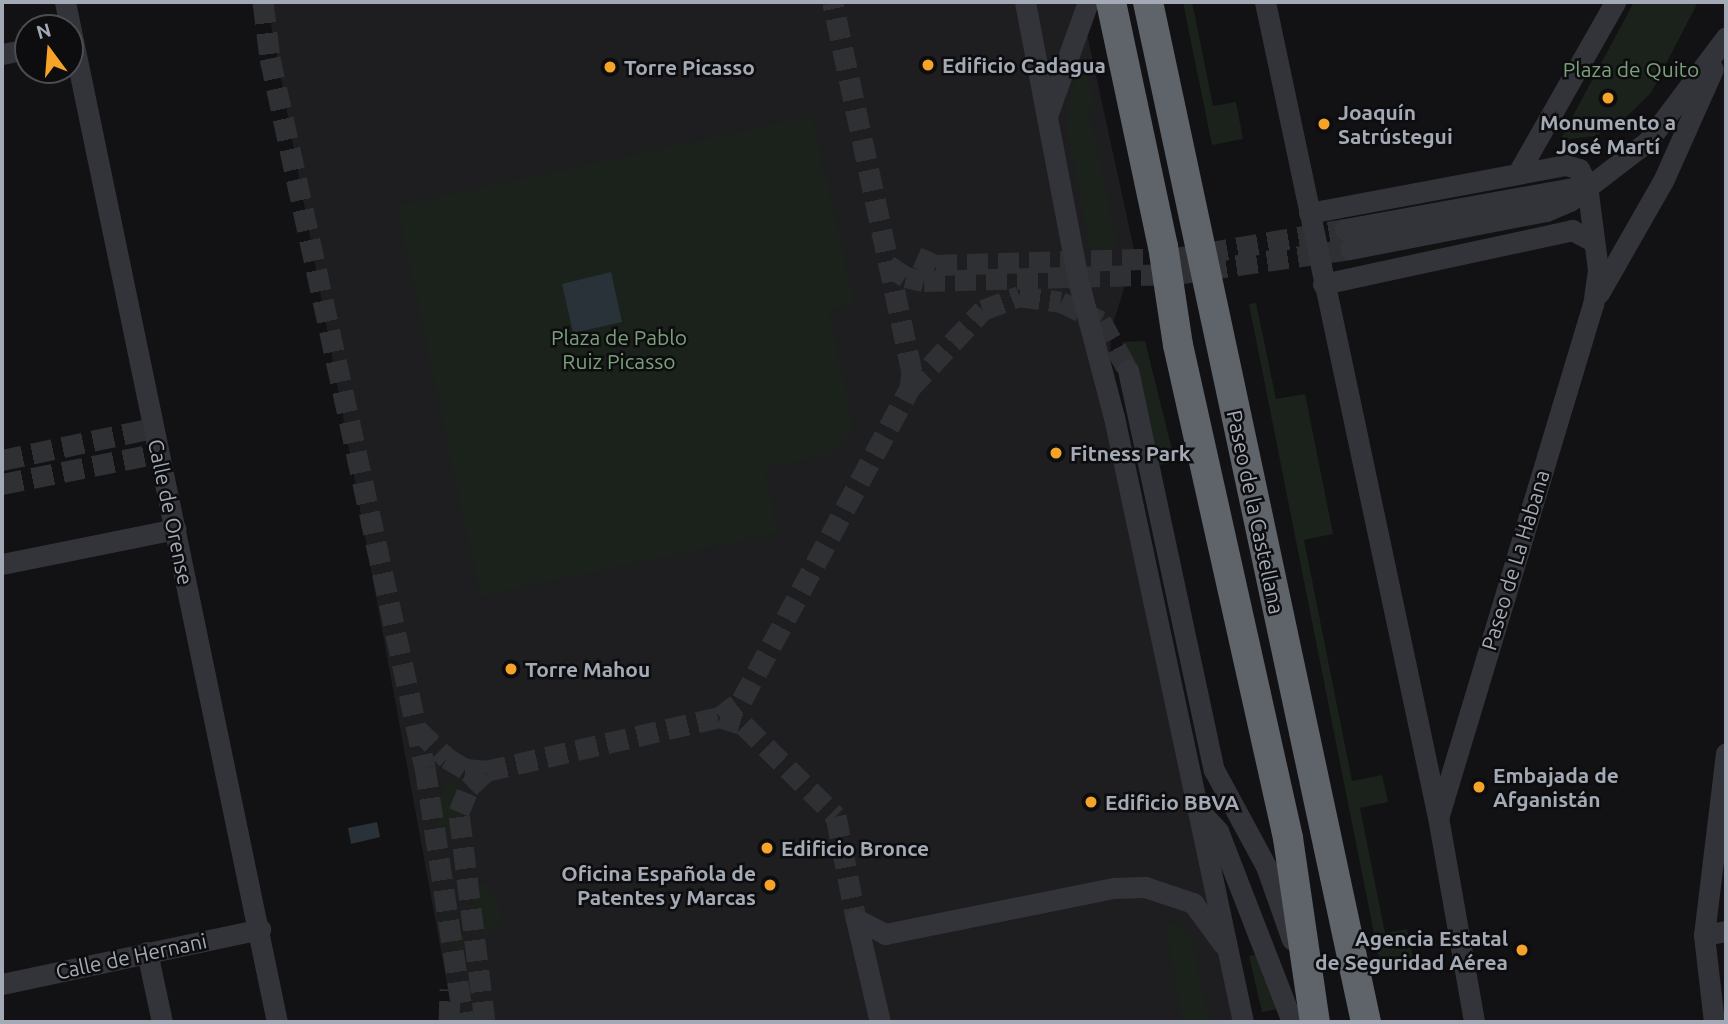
<!DOCTYPE html>
<html>
<head>
<meta charset="utf-8">
<style>
  body { margin:0 }
  #map { position:relative; width:1728px; height:1024px; overflow:hidden; background:#121214; font-family:Ubuntu,sans-serif }
  div>[style] { position:absolute }
  .built>* { inset:0; background:#1e1e21 }
  .green>* { inset:0; background:#1a221b }
  .water>* { inset:0; background:#283238 }
  .minor-tunnel>* { height:21px; margin-top:-10.5px; transform-origin:0; background:repeating-linear-gradient(90deg,#2f3034 0 21px,transparent 0 31px) }
  .minor>* { height:21px; margin:-10.5px; padding:0 10.5px; transform-origin:10.5px; border-radius:10.5px; background:#333439 }
  .highway>* { height:30px; margin:-15px; padding:0 15px; transform-origin:15px; border-radius:15px; background:#5f636a }
  .dots>* { width:19px; height:19px; translate:-50% -50%; box-sizing:border-box; border:4px solid #0d0d0f; border-radius:50% }
  span { translate:-50% -50%; white-space:nowrap; text-align:center; line-height:1.15; -webkit-text-stroke:5px #0d0d0f; paint-order:stroke }
  .poi-label { font-size:21px; color:#a3aab5; font-weight:700 }
  .left { translate:0 -50%; text-align:left }
  .right { translate:-100% -50%; text-align:right }
  .park-label { font-size:21px; color:#7aa07a }
  .street-label { font-size:21px; color:#a3aab5 }
  .frame { position:absolute; inset:0; border:4px solid #a3aab5; pointer-events:none }
  .north { position:absolute; left:14px; top:14px; width:70px; height:70px; box-sizing:border-box; background:#0d0d0f; border:2px solid #494c51; border-radius:50%; rotate:344deg; font-size:19px; font-weight:700; line-height:28px; text-align:center; color:#a3aab5 }
  .north::after { content:''; display:block; margin:auto; width:24px; height:32px; background:#f5a429; clip-path:polygon(50% 0,100% 100%,50% 72%,0 100%) }
</style>
</head>
<body>
<div id="map">
  <div class="built">
    <i style="clip-path:polygon(267px 2px,1080px 2px,1135px 254px,1111px 330px,1110px 371px,1243px 1022px,454px 1022px)"></i>
  </div>
  <div class="green">
    <i style="clip-path:polygon(1183px 2px,1192px 2px,1213px 106px,1236px 102px,1243px 139px,1212px 145px)"></i>
    <i style="clip-path:polygon(1634px 2px,1698px 2px,1651px 93px,1623px 120px,1595px 136px,1560px 140px)"></i>
    <i style="clip-path:polygon(1080px 67px,1086px 70px,1094px 105px,1088px 108px,1117px 242px,1106px 256px,1092px 259px,1067px 128px,1071px 91px)"></i>
    <i style="clip-path:polygon(812px 116px,855px 303px,829px 310px,853px 427px,837px 453px,765px 468px,777px 533px,480px 596px,397px 206px)"></i>
    <i style="clip-path:polygon(1256px 303px,1276px 399px,1305px 394px,1333px 534px,1304px 540px,1352px 781px,1382px 775px,1388px 802px,1360px 808px,1385px 933px,1407px 929px,1413px 958px,1380px 964px,1249px 304px)"></i>
    <i style="clip-path:polygon(1145px 341px,1175px 462px,1160px 465px,1137px 364px,1116px 368px,1123px 342px)"></i>
    <i style="clip-path:polygon(455px 780px,464px 808px,454px 831px,439px 843px,435px 810px,445px 786px)"></i>
    <i style="clip-path:polygon(478px 880px,487px 885px,500px 909px,501px 921px,486px 933px,475px 926px,471px 910px)"></i>
    <i style="clip-path:polygon(445px 912px,459px 923px,466px 943px,463px 951px,454px 949px,444px 932px)"></i>
    <i style="clip-path:polygon(1174px 922px,1182px 925px,1192px 942px,1210px 1022px,1183px 1022px,1165px 927px)"></i>
    <i style="clip-path:polygon(1255px 955px,1278px 1009px,1262px 1012px,1249px 956px)"></i>
  </div>
  <div class="water">
    <i style="clip-path:polygon(611px 272px,622px 322px,573px 333px,562px 284px)"></i>
    <i style="clip-path:polygon(377px 822px,380px 837px,351px 844px,348px 828px)"></i>
  </div>
  <div class="minor-tunnel">
    <i style="left:263px;top:2px;width:56px;rotate:82.9deg"></i>
    <i style="left:270px;top:58px;width:726px;rotate:77.67deg"></i>
    <i style="left:425px;top:767px;width:258px;rotate:81.3deg"></i>
    <i style="left:917px;top:257px;width:21px;rotate:23deg"></i>
    <i style="left:936px;top:265px;width:240px;rotate:-1.7deg"></i>
    <i style="left:1176px;top:258px;width:171px;rotate:-9.7deg"></i>
    <i style="left:888px;top:265px;width:22px;rotate:34deg"></i>
    <i style="left:906px;top:277px;width:18px;rotate:13deg"></i>
    <i style="left:924px;top:281px;width:251px;rotate:-1.6deg"></i>
    <i style="left:1175px;top:274px;width:177px;rotate:-8.1deg"></i>
    <i style="left:910px;top:388px;width:107px;rotate:-46.9deg"></i>
    <i style="left:983px;top:310px;width:39px;rotate:-21deg"></i>
    <i style="left:1019px;top:296px;width:42px;rotate:8.1deg"></i>
    <i style="left:1061px;top:302px;width:44px;rotate:25.4deg"></i>
    <i style="left:1101px;top:321px;width:56px;rotate:61.1deg"></i>
    <i style="left:2px;top:460px;width:158px;rotate:-12deg"></i>
    <i style="left:2px;top:484px;width:165px;rotate:-11.2deg"></i>
    <i style="left:720px;top:717px;width:25px;rotate:18deg"></i>
    <i style="left:744px;top:725px;width:129px;rotate:44.7deg"></i>
    <i style="left:836px;top:816px;width:105px;rotate:79deg"></i>
    <i style="left:417px;top:729px;width:42px;rotate:44deg"></i>
    <i style="left:447px;top:758px;width:21px;rotate:31deg"></i>
    <i style="left:465px;top:769px;width:21px;rotate:5deg"></i>
    <i style="left:486px;top:771px;width:240px;rotate:-13deg"></i>
    <i style="left:720px;top:717px;width:28px;rotate:-38deg"></i>
    <i style="left:742px;top:700px;width:354px;rotate:-61.7deg"></i>
    <i style="left:910px;top:388px;width:16px;rotate:-83deg"></i>
    <i style="left:912px;top:372px;width:378px;rotate:-102.1deg"></i>
    <i style="left:449px;top:1022px;width:33px;rotate:-88deg"></i>
    <i style="left:485px;top:1022px;width:212px;rotate:-97.1deg"></i>
    <i style="left:459px;top:812px;width:27px;rotate:-68deg"></i>
    <i style="left:469px;top:787px;width:23px;rotate:-43deg"></i>
  </div>
  <div class="minor">
    <i style="left:65px;top:2px;width:1042px;rotate:78.26deg"></i>
    <i style="left:1025px;top:2px;width:287px;rotate:79.2deg"></i>
    <i style="left:1079px;top:284px;width:138px;rotate:75.3deg"></i>
    <i style="left:1114px;top:417px;width:619px;rotate:77.96deg"></i>
    <i style="left:1265px;top:2px;width:833px;rotate:78.02deg"></i>
    <i style="left:1438px;top:817px;width:208px;rotate:80deg"></i>
    <i style="left:2px;top:54px;width:26px;rotate:-11deg"></i>
    <i style="left:1048px;top:113px;width:118px;rotate:-70.2deg"></i>
    <i style="left:1518px;top:173px;width:197px;rotate:-60.4deg"></i>
    <i style="left:1309px;top:213px;width:261px;rotate:-10.6deg"></i>
    <i style="left:1566px;top:165px;width:14px;rotate:17deg"></i>
    <i style="left:1579px;top:169px;width:18px;rotate:63deg"></i>
    <i style="left:1587px;top:185px;width:86px;rotate:82.6deg"></i>
    <i style="left:1598px;top:270px;width:34px;rotate:98deg"></i>
    <i style="left:1593px;top:304px;width:534px;rotate:106.77deg"></i>
    <i style="left:1345px;top:229px;width:244px;rotate:-10.2deg"></i>
    <i style="left:1350px;top:249px;width:200px;rotate:-11deg"></i>
    <i style="left:1546px;top:211px;width:26px;rotate:-23deg"></i>
    <i style="left:1570px;top:201px;width:98px;rotate:-37.6deg"></i>
    <i style="left:1648px;top:141px;width:130px;rotate:-53.1deg"></i>
    <i style="left:1323px;top:284px;width:255px;rotate:-12.2deg"></i>
    <i style="left:1572px;top:230px;width:24px;rotate:28deg"></i>
    <i style="left:1599px;top:293px;width:131px;rotate:-60.3deg"></i>
    <i style="left:1664px;top:179px;width:120px;rotate:-66deg"></i>
    <i style="left:1128px;top:370px;width:409px;rotate:77.9deg"></i>
    <i style="left:1214px;top:770px;width:109px;rotate:61.6deg"></i>
    <i style="left:1266px;top:866px;width:78px;rotate:70.6deg"></i>
    <i style="left:2px;top:564px;width:177px;rotate:-11.4deg"></i>
    <i style="left:1205px;top:817px;width:19px;rotate:47deg"></i>
    <i style="left:1218px;top:831px;width:205px;rotate:68.8deg"></i>
    <i style="left:856px;top:919px;width:33px;rotate:27deg"></i>
    <i style="left:885px;top:934px;width:234px;rotate:-11.4deg"></i>
    <i style="left:1114px;top:888px;width:31px;rotate:-2deg"></i>
    <i style="left:1145px;top:887px;width:51px;rotate:18.4deg"></i>
    <i style="left:1193px;top:903px;width:51px;rotate:53.8deg"></i>
    <i style="left:856px;top:919px;width:106px;rotate:76.9deg"></i>
    <i style="left:1704px;top:935px;width:22px;rotate:-10deg"></i>
    <i style="left:147px;top:952px;width:72px;rotate:77.9deg"></i>
    <i style="left:2px;top:984px;width:264px;rotate:-12deg"></i>
    <i style="left:1714px;top:1022px;width:88px;rotate:-96.6deg"></i>
    <i style="left:1704px;top:935px;width:183px;rotate:-83.1deg"></i>
  </div>
  <div class="highway">
    <i style="left:1111px;top:2px;width:249px;rotate:78deg"></i>
    <i style="left:1163px;top:246px;width:100px;rotate:81.4deg"></i>
    <i style="left:1178px;top:345px;width:505px;rotate:77.42deg"></i>
    <i style="left:1288px;top:838px;width:186px;rotate:81.7deg"></i>
    <i style="left:1148px;top:2px;width:1043px;rotate:77.94deg"></i>
  </div>
  <div class="dots">
    <i style="left:928px;top:65px;background:#f5a429"></i>
    <i style="left:610px;top:67px;background:#f5a429"></i>
    <i style="left:1608px;top:98px;background:#f5a429"></i>
    <i style="left:1324px;top:124px;background:#f5a429"></i>
    <i style="left:1056px;top:453px;background:#f5a429"></i>
    <i style="left:511px;top:669px;background:#f5a429"></i>
    <i style="left:1479px;top:787px;background:#f5a429"></i>
    <i style="left:1091px;top:802px;background:#f5a429"></i>
    <i style="left:767px;top:848px;background:#f5a429"></i>
    <i style="left:770px;top:885px;background:#f5a429"></i>
    <i style="left:1522px;top:950px;background:#f5a429"></i>
  </div>
  <div class="poi-label">
    <span class="left" style="left:942px;top:65px">Edificio Cadagua</span>
    <span class="left" style="left:624px;top:67px">Torre Picasso</span>
    <span class="left" style="left:1338px;top:124px">Joaquín<br>Satrústegui</span>
    <span style="left:1608px;top:134px">Monumento a<br>José Martí</span>
    <span class="left" style="left:1070px;top:453px">Fitness Park</span>
    <span class="left" style="left:525px;top:669px">Torre Mahou</span>
    <span class="left" style="left:1493px;top:787px">Embajada de<br>Afganistán</span>
    <span class="left" style="left:1105px;top:802px">Edificio BBVA</span>
    <span class="left" style="left:781px;top:848px">Edificio Bronce</span>
    <span class="right" style="left:756px;top:885px">Oficina Española de<br>Patentes y Marcas</span>
    <span class="right" style="left:1508px;top:950px">Agencia Estatal<br>de Seguridad Aérea</span>
  </div>
  <div class="park-label">
    <span style="left:1631px;top:69px">Plaza de Quito</span>
    <span style="left:619px;top:349px">Plaza de Pablo<br>Ruiz Picasso</span>
  </div>
  <div class="street-label">
    <span style="left:171px;top:512px;rotate:78deg">Calle de Orense</span>
    <span style="left:1256px;top:512px;rotate:78deg">Paseo de la Castellana</span>
    <span style="left:1515px;top:560px;rotate:-73deg">Paseo de La Habana</span>
    <span style="left:131px;top:956px;rotate:-12deg">Calle de Hernani</span>
  </div>
  <div class="frame"></div>
  <div class="north">N</div>
</div>
</body>
</html>
